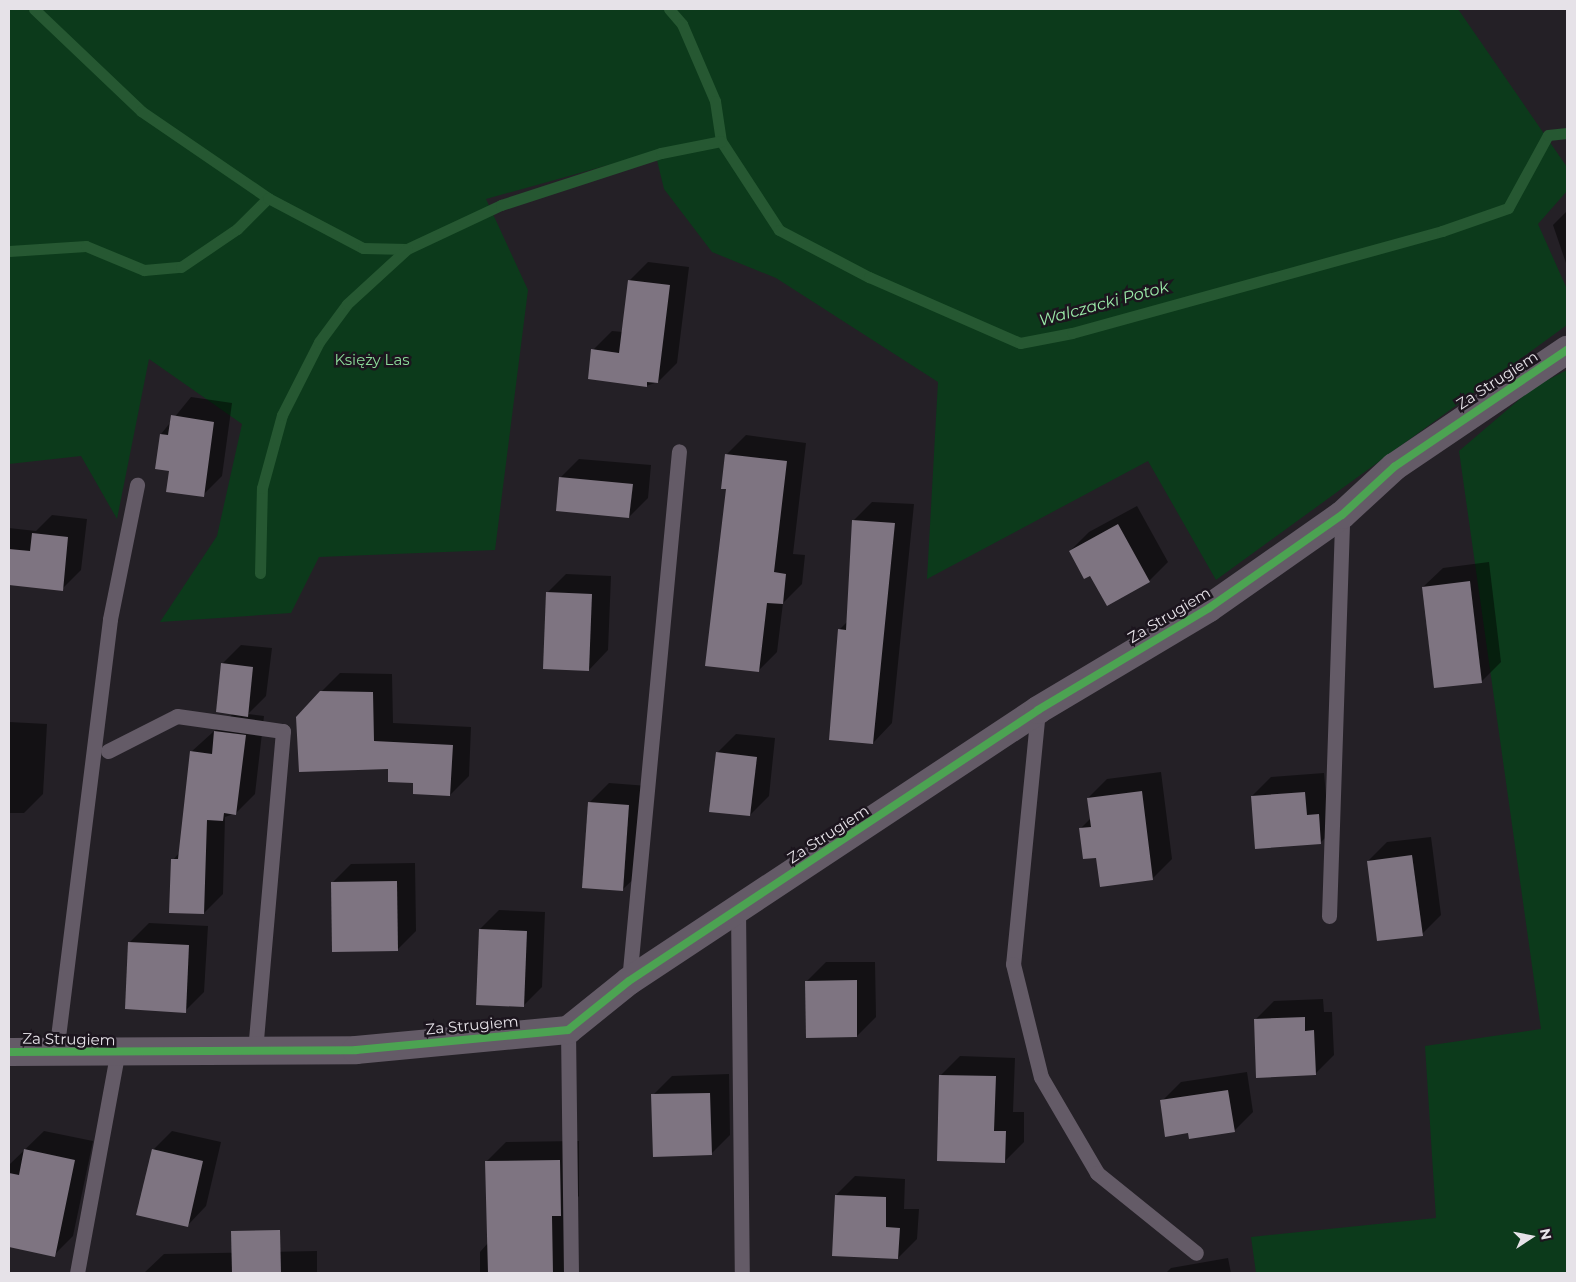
<!DOCTYPE html>
<html>
<head>
<meta charset="utf-8">
<style>
  body { margin:0 }
  #map { position:relative; width:1576px; height:1282px; overflow:hidden; background:#242026; font-family:Montserrat,sans-serif }
  div>[style] { position:absolute }
  .green>* { inset:0; background:#0c3a1b }
  .shadow>* { inset:0; background:#0007 }
  .stream>* { height:11px; margin:-5.5px; padding:0 5.5px; transform-origin:5.5px; border-radius:5.5px; background:#265832 }
  .building>* { inset:0; background:#7e7481 }
  .service>* { height:15px; margin:-7.5px; padding:0 7.5px; transform-origin:7.5px; border-radius:7.5px; background:#645b67 }
  .minor>* { height:28px; margin:-14px; padding:0 14px; transform-origin:14px; border-radius:14px; background:#645b67 }
  .cycleway>* { height:8px; margin:-4px; padding:0 4px; transform-origin:4px; border-radius:4px; background:#4ca352 }
  span { translate:-50% -50%; white-space:nowrap; text-align:center; line-height:1.15; -webkit-text-stroke:5px #1c151e; paint-order:stroke }
  .park-label { font-size:15px; color:#8cdb9a }
  .street-label { font-size:15px; color:#e6e2e8 }
  .water-label { font-size:16px; color:#9cecaa; font-style:italic }
  .frame { position:absolute; inset:0; border:10px solid #e6e2e8; pointer-events:none }
  .north { position:absolute; left:1506px; top:1212px; width:50px; height:50px; -webkit-text-stroke:4px #1c151e; paint-order:stroke; rotate:79deg; font-size:14px; font-weight:700; line-height:20px; text-align:center; color:#e6e2e8 }
  .north::after { content:''; display:block; margin:auto; width:18px; height:22px; background:#e6e2e8; clip-path:polygon(50% 0,100% 100%,50% 72%,0 100%) }
</style>
</head>
<body>
<div id="map">
  <div class="green">
    <i style="clip-path:polygon(9px 9px,1458px 9px,1567px 167px,1567px 191px,1538px 224px,1567px 289px,1567px 325px,1216px 580px,1148px 461px,927px 579px,938px 382px,776px 278px,712px 252px,664px 189px,655px 152px,486px 199px,528px 290px,495px 550px,319px 557px,291px 613px,160px 622px,217px 536px,242px 424px,149px 359px,117px 519px,81px 456px,9px 464px)"></i>
    <i style="clip-path:polygon(1567px 370px,1567px 1273px,1256px 1273px,1251px 1237px,1436px 1218px,1425px 1046px,1541px 1029px,1459px 451px,1534px 387px)"></i>
  </div>
  <div class="shadow">
    <i style="clip-path:polygon(1567px 211px,1567px 266px,1553px 225px)"></i>
    <i style="clip-path:polygon(648px 262px,689px 267px,677px 363px,658px 382px,646px 386px,593px 350px,612px 331px,623px 332px,629px 281px)"></i>
    <i style="clip-path:polygon(191px 397px,232px 403px,222px 476px,203px 495px,170px 470px,161px 434px)"></i>
    <i style="clip-path:polygon(746px 435px,806px 443px,793px 554px,805px 555px,802px 584px,783px 603px,777px 652px,758px 671px,727px 454px)"></i>
    <i style="clip-path:polygon(579px 459px,651px 465px,648px 498px,629px 517px,560px 478px)"></i>
    <i style="clip-path:polygon(872px 502px,914px 504px,892px 723px,873px 743px,840px 629px,848px 621px,853px 521px)"></i>
    <i style="clip-path:polygon(1137px 506px,1168px 562px,1149px 581px,1091px 574px,1070px 551px,1089px 532px)"></i>
    <i style="clip-path:polygon(52px 515px,87px 519px,81px 570px,62px 589px,9px 584px,9px 528px,36px 531px)"></i>
    <i style="clip-path:polygon(1489px 562px,1501px 662px,1482px 681px,1423px 587px,1443px 568px)"></i>
    <i style="clip-path:polygon(566px 574px,611px 576px,608px 650px,589px 670px,547px 593px)"></i>
    <i style="clip-path:polygon(241px 645px,272px 648px,266px 696px,248px 714px,264px 716px,255px 794px,236px 813px,225px 817px,223px 894px,204px 913px,173px 860px,180px 852px,191px 752px,234px 713px,222px 664px)"></i>
    <i style="clip-path:polygon(340px 673px,392px 674px,393px 723px,471px 727px,469px 776px,450px 795px,390px 768px,321px 692px)"></i>
    <i style="clip-path:polygon(9px 722px,47px 724px,43px 794px,24px 813px,9px 813px)"></i>
    <i style="clip-path:polygon(736px 734px,775px 738px,769px 796px,750px 815px,717px 753px)"></i>
    <i style="clip-path:polygon(1161px 772px,1172px 859px,1153px 878px,1101px 885px,1097px 856px,1080px 829px,1091px 818px,1088px 798px,1107px 779px)"></i>
    <i style="clip-path:polygon(1324px 773px,1326px 796px,1339px 824px,1320px 843px,1252px 796px,1271px 777px)"></i>
    <i style="clip-path:polygon(609px 783px,648px 786px,642px 871px,622px 890px,590px 802px)"></i>
    <i style="clip-path:polygon(1431px 837px,1441px 915px,1422px 934px,1368px 861px,1387px 842px)"></i>
    <i style="clip-path:polygon(415px 863px,416px 931px,397px 950px,332px 883px,351px 864px)"></i>
    <i style="clip-path:polygon(499px 910px,545px 912px,542px 987px,523px 1006px,480px 929px)"></i>
    <i style="clip-path:polygon(149px 923px,208px 926px,204px 992px,185px 1011px,130px 942px)"></i>
    <i style="clip-path:polygon(826px 962px,875px 962px,876px 1017px,857px 1036px,807px 981px)"></i>
    <i style="clip-path:polygon(1323px 999px,1324px 1012px,1332px 1012px,1334px 1055px,1315px 1074px,1255px 1020px,1274px 1001px)"></i>
    <i style="clip-path:polygon(960px 1056px,1015px 1058px,1013px 1112px,1024px 1112px,1024px 1142px,1005px 1161px,941px 1075px)"></i>
    <i style="clip-path:polygon(1247px 1072px,1253px 1112px,1234px 1131px,1190px 1132px,1162px 1101px,1181px 1082px)"></i>
    <i style="clip-path:polygon(729px 1074px,730px 1135px,711px 1154px,653px 1095px,672px 1076px)"></i>
    <i style="clip-path:polygon(44px 1131px,93px 1141px,73px 1236px,54px 1255px,9px 1246px,9px 1165px)"></i>
    <i style="clip-path:polygon(172px 1131px,221px 1142px,206px 1206px,187px 1226px,153px 1150px)"></i>
    <i style="clip-path:polygon(579px 1141px,579px 1196px,570px 1205px,573px 1273px,480px 1273px,480px 1252px,488px 1243px,487px 1161px,506px 1142px)"></i>
    <i style="clip-path:polygon(855px 1176px,905px 1179px,904px 1209px,919px 1209px,917px 1239px,898px 1258px,836px 1195px)"></i>
    <i style="clip-path:polygon(317px 1251px,317px 1273px,144px 1273px,164px 1254px)"></i>
    <i style="clip-path:polygon(1228px 1258px,1231px 1273px,1166px 1273px,1171px 1268px)"></i>
    <i style="clip-path:polygon(728px 1272px,729px 1273px,710px 1273px)"></i>
  </div>
  <div class="stream">
    <i style="left:34px;top:9px;width:148px;rotate:43.6deg"></i>
    <i style="left:141px;top:111px;width:154px;rotate:34.4deg"></i>
    <i style="left:669px;top:9px;width:20px;rotate:49deg"></i>
    <i style="left:682px;top:24px;width:84px;rotate:66.8deg"></i>
    <i style="left:715px;top:101px;width:40px;rotate:81.5deg"></i>
    <i style="left:721px;top:141px;width:106px;rotate:56.9deg"></i>
    <i style="left:779px;top:230px;width:102px;rotate:27.6deg"></i>
    <i style="left:869px;top:277px;width:165px;rotate:23.6deg"></i>
    <i style="left:1020px;top:343px;width:53px;rotate:-10.9deg"></i>
    <i style="left:1072px;top:333px;width:384px;rotate:-15.4deg"></i>
    <i style="left:1442px;top:231px;width:70px;rotate:-19.2deg"></i>
    <i style="left:1508px;top:208px;width:83px;rotate:-61.3deg"></i>
    <i style="left:1548px;top:135px;width:19px;rotate:-6deg"></i>
    <i style="left:9px;top:251px;width:77px;rotate:-3.7deg"></i>
    <i style="left:86px;top:246px;width:63px;rotate:22.5deg"></i>
    <i style="left:144px;top:270px;width:37px;rotate:-5deg"></i>
    <i style="left:181px;top:267px;width:68px;rotate:-34.2deg"></i>
    <i style="left:237px;top:229px;width:44px;rotate:-45deg"></i>
    <i style="left:268px;top:198px;width:107px;rotate:27.8deg"></i>
    <i style="left:363px;top:248px;width:44px;rotate:1.3deg"></i>
    <i style="left:407px;top:249px;width:104px;rotate:-25.1deg"></i>
    <i style="left:501px;top:205px;width:168px;rotate:-18deg"></i>
    <i style="left:661px;top:153px;width:61px;rotate:-11.3deg"></i>
    <i style="left:260px;top:573px;width:85px;rotate:-88.7deg"></i>
    <i style="left:262px;top:488px;width:76px;rotate:-74.7deg"></i>
    <i style="left:282px;top:415px;width:82px;rotate:-63.1deg"></i>
    <i style="left:319px;top:342px;width:47px;rotate:-53.6deg"></i>
    <i style="left:347px;top:304px;width:81px;rotate:-42.5deg"></i>
  </div>
  <div class="building">
    <i style="clip-path:polygon(628px 280px,670px 285px,658px 383px,647px 382px,647px 387px,588px 379px,591px 349px,619px 353px)"></i>
    <i style="clip-path:polygon(171px 415px,214px 422px,204px 497px,166px 492px,169px 471px,155px 469px,160px 434px,168px 435px)"></i>
    <i style="clip-path:polygon(725px 454px,787px 461px,774px 572px,786px 574px,783px 604px,767px 603px,759px 672px,705px 666px,726px 489px,721px 489px)"></i>
    <i style="clip-path:polygon(559px 477px,633px 484px,629px 518px,556px 511px)"></i>
    <i style="clip-path:polygon(852px 520px,895px 523px,873px 744px,829px 740px,838px 629px,846px 630px)"></i>
    <i style="clip-path:polygon(1118px 524px,1150px 582px,1107px 606px,1090px 576px,1084px 579px,1069px 551px)"></i>
    <i style="clip-path:polygon(32px 533px,68px 537px,63px 591px,9px 585px,9px 549px,30px 551px)"></i>
    <i style="clip-path:polygon(1470px 581px,1482px 683px,1434px 688px,1422px 587px)"></i>
    <i style="clip-path:polygon(546px 592px,592px 594px,589px 671px,543px 669px)"></i>
    <i style="clip-path:polygon(221px 663px,253px 667px,248px 717px,216px 712px)"></i>
    <i style="clip-path:polygon(320px 691px,373px 692px,374px 741px,453px 745px,450px 796px,413px 794px,413px 783px,388px 782px,388px 769px,299px 772px,296px 717px)"></i>
    <i style="clip-path:polygon(214px 731px,246px 735px,236px 815px,224px 813px,223px 821px,207px 820px,204px 914px,169px 913px,171px 859px,178px 859px,190px 751px,212px 754px)"></i>
    <i style="clip-path:polygon(716px 752px,757px 757px,750px 816px,709px 812px)"></i>
    <i style="clip-path:polygon(1142px 791px,1153px 880px,1100px 887px,1096px 858px,1083px 859px,1079px 828px,1091px 827px,1087px 798px)"></i>
    <i style="clip-path:polygon(1305px 792px,1307px 815px,1319px 814px,1321px 844px,1255px 849px,1251px 796px)"></i>
    <i style="clip-path:polygon(588px 802px,629px 805px,623px 891px,582px 888px)"></i>
    <i style="clip-path:polygon(1412px 855px,1423px 936px,1377px 941px,1367px 861px)"></i>
    <i style="clip-path:polygon(397px 881px,398px 951px,332px 952px,331px 882px)"></i>
    <i style="clip-path:polygon(479px 929px,527px 931px,524px 1007px,476px 1005px)"></i>
    <i style="clip-path:polygon(128px 942px,189px 945px,186px 1013px,125px 1009px)"></i>
    <i style="clip-path:polygon(857px 980px,857px 1037px,806px 1038px,805px 981px)"></i>
    <i style="clip-path:polygon(1305px 1017px,1305px 1031px,1314px 1030px,1316px 1075px,1256px 1078px,1254px 1019px)"></i>
    <i style="clip-path:polygon(939px 1075px,996px 1076px,994px 1131px,1006px 1131px,1005px 1163px,937px 1161px)"></i>
    <i style="clip-path:polygon(1228px 1090px,1235px 1132px,1189px 1139px,1188px 1133px,1165px 1137px,1160px 1100px)"></i>
    <i style="clip-path:polygon(710px 1093px,712px 1155px,653px 1157px,651px 1094px)"></i>
    <i style="clip-path:polygon(24px 1149px,75px 1160px,55px 1257px,9px 1247px,9px 1173px,19px 1175px)"></i>
    <i style="clip-path:polygon(152px 1149px,203px 1161px,188px 1227px,136px 1215px)"></i>
    <i style="clip-path:polygon(560px 1160px,561px 1216px,552px 1216px,553px 1273px,488px 1273px,485px 1161px)"></i>
    <i style="clip-path:polygon(835px 1195px,886px 1197px,886px 1227px,900px 1228px,898px 1259px,832px 1256px)"></i>
    <i style="clip-path:polygon(280px 1230px,281px 1273px,232px 1273px,231px 1231px)"></i>
  </div>
  <div class="service">
    <i style="left:1038px;top:710px;width:255px;rotate:95.6deg"></i>
    <i style="left:1013px;top:964px;width:116px;rotate:76.1deg"></i>
    <i style="left:1041px;top:1077px;width:111px;rotate:59.7deg"></i>
    <i style="left:1097px;top:1173px;width:127px;rotate:38.9deg"></i>
    <i style="left:108px;top:751px;width:77px;rotate:-26.9deg"></i>
    <i style="left:177px;top:716px;width:107px;rotate:8.1deg"></i>
    <i style="left:283px;top:731px;width:320px;rotate:95deg"></i>
    <i style="left:738px;top:909px;width:364px;rotate:89.4deg"></i>
    <i style="left:1329px;top:916px;width:401px;rotate:-88.1deg"></i>
    <i style="left:629px;top:981px;width:532px;rotate:-84.61deg"></i>
    <i style="left:568px;top:1030px;width:243px;rotate:89.3deg"></i>
    <i style="left:56px;top:1053px;width:437px;rotate:-82.9deg"></i>
    <i style="left:110px;top:619px;width:137px;rotate:-78.6deg"></i>
    <i style="left:77px;top:1273px;width:223px;rotate:-79.6deg"></i>
  </div>
  <div class="minor">
    <i style="left:9px;top:1052px;width:347px;rotate:-0.3deg"></i>
    <i style="left:356px;top:1050px;width:213px;rotate:-5.4deg"></i>
    <i style="left:568px;top:1030px;width:78px;rotate:-38.8deg"></i>
    <i style="left:629px;top:981px;width:491px;rotate:-33.5deg"></i>
    <i style="left:1038px;top:710px;width:199px;rotate:-30.8deg"></i>
    <i style="left:1209px;top:608px;width:162px;rotate:-35deg"></i>
    <i style="left:1342px;top:515px;width:71px;rotate:-42.7deg"></i>
    <i style="left:1394px;top:467px;width:209px;rotate:-34.1deg"></i>
  </div>
  <div class="cycleway">
    <i style="left:9px;top:1052px;width:347px;rotate:-0.3deg"></i>
    <i style="left:356px;top:1050px;width:213px;rotate:-5.4deg"></i>
    <i style="left:568px;top:1030px;width:78px;rotate:-38.8deg"></i>
    <i style="left:629px;top:981px;width:491px;rotate:-33.5deg"></i>
    <i style="left:1038px;top:710px;width:199px;rotate:-30.8deg"></i>
    <i style="left:1209px;top:608px;width:162px;rotate:-35deg"></i>
    <i style="left:1342px;top:515px;width:71px;rotate:-42.7deg"></i>
    <i style="left:1394px;top:467px;width:209px;rotate:-34.1deg"></i>
  </div>
  <div class="park-label">
    <span style="left:372px;top:360px">Księży Las</span>
  </div>
  <div class="street-label">
    <span style="left:1497px;top:380px;rotate:-33deg">Za Strugiem</span>
    <span style="left:1169px;top:615px;rotate:-31deg">Za Strugiem</span>
    <span style="left:828px;top:834px;rotate:-33deg">Za Strugiem</span>
    <span style="left:472px;top:1025px;rotate:-5deg">Za Strugiem</span>
    <span style="left:69px;top:1039px;rotate:1deg">Za Strugiem</span>
  </div>
  <div class="water-label">
    <span style="left:1104px;top:304px;rotate:-15deg">Walczacki Potok</span>
  </div>
  <div class="frame"></div>
  <div class="north">N</div>
</div>
</body>
</html>
